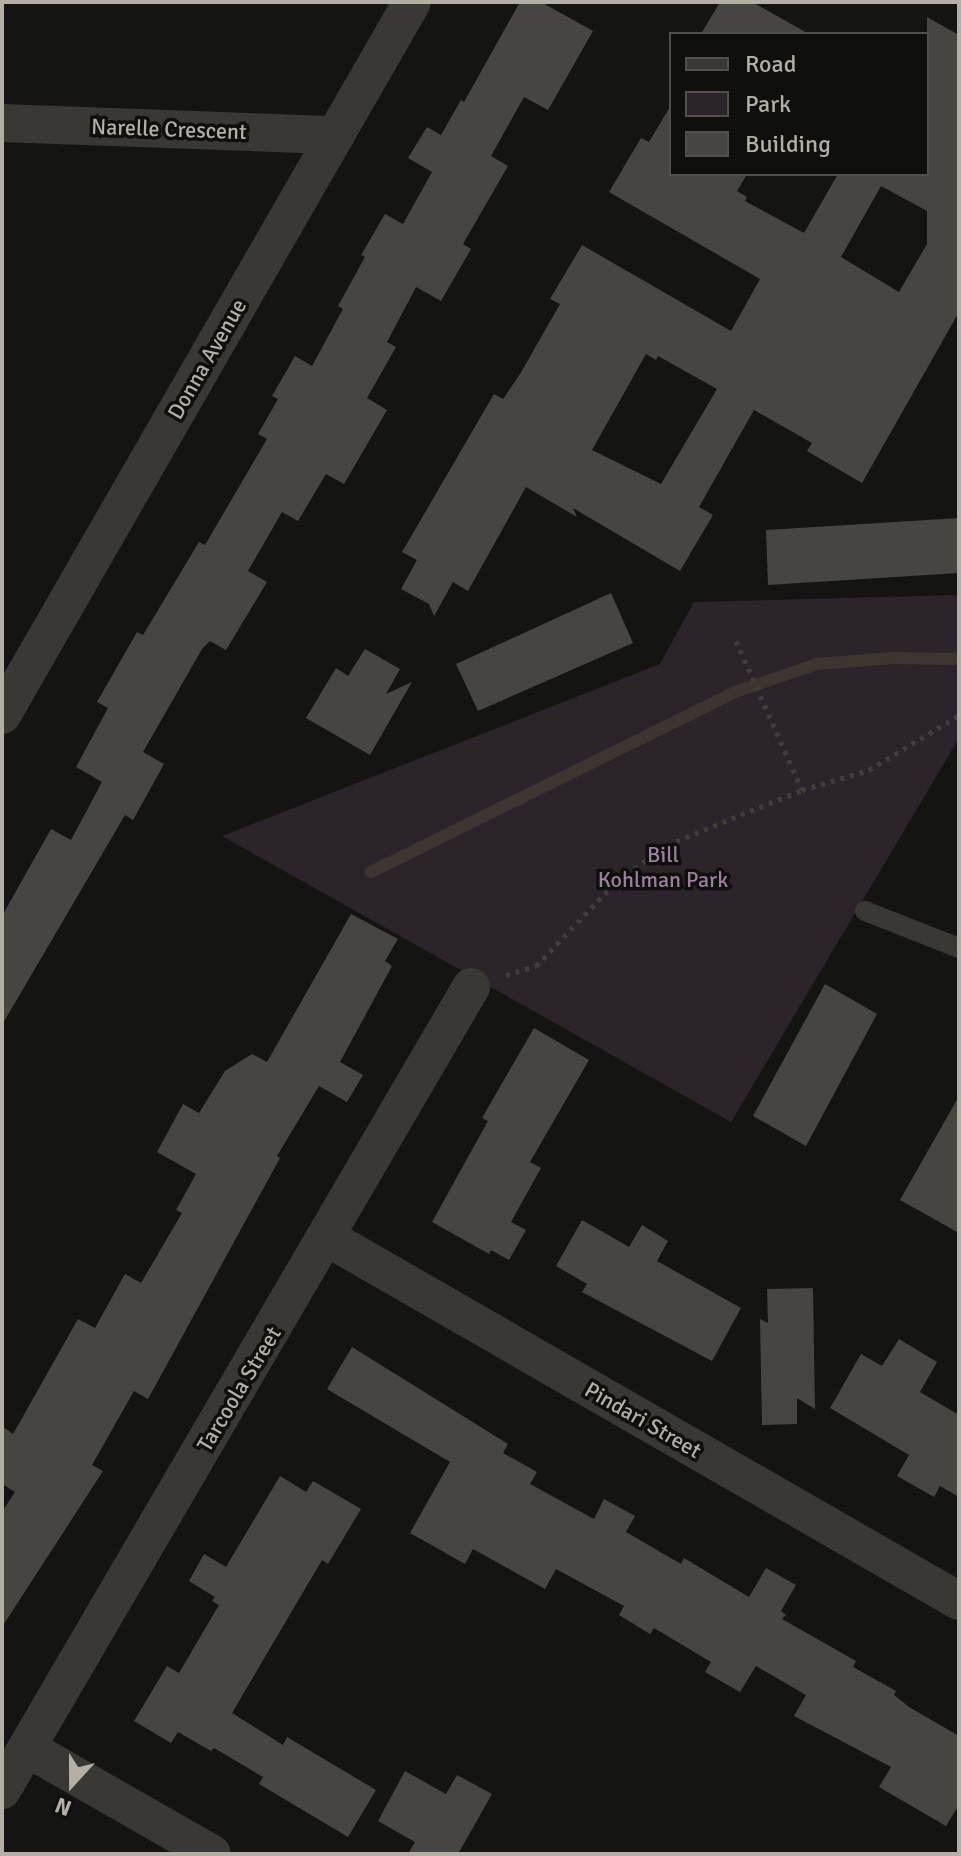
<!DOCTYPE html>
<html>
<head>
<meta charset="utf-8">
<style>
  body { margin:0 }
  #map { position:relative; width:961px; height:1856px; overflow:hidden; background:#141413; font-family:Signika,sans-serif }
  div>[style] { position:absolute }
  .green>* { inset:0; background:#2c242b }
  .stream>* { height:12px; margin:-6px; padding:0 6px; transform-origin:6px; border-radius:6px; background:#3d3530 }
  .building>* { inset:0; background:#474542 }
  .path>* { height:5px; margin-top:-2.5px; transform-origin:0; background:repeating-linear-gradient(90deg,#403e3a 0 4px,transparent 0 10px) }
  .lane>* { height:20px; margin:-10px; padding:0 10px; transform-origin:10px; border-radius:10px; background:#393834 }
  .street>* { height:38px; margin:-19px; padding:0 19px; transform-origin:19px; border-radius:19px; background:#393834 }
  span { translate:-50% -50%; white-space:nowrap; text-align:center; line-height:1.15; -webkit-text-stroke:7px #0f0f0e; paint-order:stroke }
  .street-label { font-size:22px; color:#b3aea6 }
  .park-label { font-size:22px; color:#9c7f9c }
  .frame { position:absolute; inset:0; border:4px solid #b3aea6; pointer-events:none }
  .legend { position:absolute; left:669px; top:32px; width:260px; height:144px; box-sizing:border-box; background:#0f0f0e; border:2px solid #514f4b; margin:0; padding:10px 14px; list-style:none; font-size:24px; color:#b3aea6 }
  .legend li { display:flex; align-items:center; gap:16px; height:40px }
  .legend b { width:40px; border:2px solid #514f4b }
  .north { position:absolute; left:32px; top:1744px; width:80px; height:80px; -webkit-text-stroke:6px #0f0f0e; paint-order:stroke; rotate:201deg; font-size:22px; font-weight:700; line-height:32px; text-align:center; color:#b3aea6 }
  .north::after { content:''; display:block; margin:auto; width:28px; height:36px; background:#b3aea6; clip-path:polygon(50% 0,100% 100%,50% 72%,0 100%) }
</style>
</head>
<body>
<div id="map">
  <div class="green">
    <i style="clip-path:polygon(959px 595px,959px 738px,731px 1122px,222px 836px,660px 664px,694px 602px)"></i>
  </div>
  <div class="stream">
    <i style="left:371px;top:872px;width:409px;rotate:-26.3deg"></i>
    <i style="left:738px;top:691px;width:83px;rotate:-18.9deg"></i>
    <i style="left:817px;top:664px;width:76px;rotate:-4.5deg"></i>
    <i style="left:893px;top:658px;width:66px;rotate:0.9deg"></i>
  </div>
  <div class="building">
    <i style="clip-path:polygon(520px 2px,541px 2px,593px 31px,548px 110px,524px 97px,491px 156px,508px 166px,463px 244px,471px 249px,441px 301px,416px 287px,387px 342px,396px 347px,367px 398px,387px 410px,344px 484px,326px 474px,298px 521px,282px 512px,248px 571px,267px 582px,226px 650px,210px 641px,202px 649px,143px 752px,164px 764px,133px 820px,125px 815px,2px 1025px,2px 916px,51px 829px,71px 840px,102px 782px,76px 767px,108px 708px,97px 702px,137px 632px,143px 635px,199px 542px,205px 545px,267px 439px,258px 434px,278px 399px,272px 396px,295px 356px,312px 366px,343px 309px,338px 306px,365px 257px,361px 255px,385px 214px,403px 224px,432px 172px,408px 158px,427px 127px,441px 135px,461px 100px,464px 102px)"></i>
    <i style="clip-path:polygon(720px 2px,752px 2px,809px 34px,701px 34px)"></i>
    <i style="clip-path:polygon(evenodd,927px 17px,959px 35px,959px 312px,862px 483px,807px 451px,812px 443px,754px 410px,699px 507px,713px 515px,680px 571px,573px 508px,577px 517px,526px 487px,468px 591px,453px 582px,434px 616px,429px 604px,401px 589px,417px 560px,402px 552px,494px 394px,503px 399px,520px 374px,560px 304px,550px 299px,582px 245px,731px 331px,760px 279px,609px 192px,641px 138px,649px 142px,671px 105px,671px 174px,747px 174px,737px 191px,747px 197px,745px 201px,804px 233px,838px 174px,927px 174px,927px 17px,881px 186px,927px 211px,927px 244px,899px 292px,841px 257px,881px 186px,927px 17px,646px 354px,656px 360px,658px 356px,717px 389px,661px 484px,592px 450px,646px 354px)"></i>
    <i style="clip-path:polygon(959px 518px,959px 573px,768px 585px,766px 530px)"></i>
    <i style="clip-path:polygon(611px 593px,633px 643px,478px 711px,456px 664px)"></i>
    <i style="clip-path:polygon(365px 649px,400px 669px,386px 694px,412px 682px,370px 755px,306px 718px,336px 668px,348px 676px)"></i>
    <i style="clip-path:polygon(351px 914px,398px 939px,385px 961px,392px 966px,340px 1062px,363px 1075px,347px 1102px,319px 1086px,277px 1156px,280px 1158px,148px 1399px,134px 1391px,92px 1465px,103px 1471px,2px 1627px,2px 1512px,15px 1492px,2px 1484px,2px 1426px,13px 1434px,78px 1319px,95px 1328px,125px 1274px,141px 1283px,182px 1213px,176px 1210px,196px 1174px,157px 1152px,183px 1104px,199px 1113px,225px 1071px,252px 1054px,267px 1062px)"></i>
    <i style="clip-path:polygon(825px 984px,877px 1014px,806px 1146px,753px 1116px)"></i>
    <i style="clip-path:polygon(534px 1028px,589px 1060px,530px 1162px,541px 1168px,511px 1222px,526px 1230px,509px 1260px,491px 1250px,489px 1254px,432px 1222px,488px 1121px,482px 1118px)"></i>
    <i style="clip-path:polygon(959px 1096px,959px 1233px,900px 1200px)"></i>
    <i style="clip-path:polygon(582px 1220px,629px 1247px,642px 1225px,668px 1241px,657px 1261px,741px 1308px,712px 1361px,582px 1292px,587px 1284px,556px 1266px)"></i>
    <i style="clip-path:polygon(813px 1288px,815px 1409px,797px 1398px,797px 1424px,762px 1425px,760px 1319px,768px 1323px,767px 1289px)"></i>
    <i style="clip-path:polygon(899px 1339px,937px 1362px,920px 1392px,959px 1415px,959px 1497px,940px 1486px,934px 1497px,897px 1476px,909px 1455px,830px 1408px,861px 1354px,882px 1366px)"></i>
    <i style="clip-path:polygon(352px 1347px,508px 1444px,503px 1453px,537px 1472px,530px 1484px,594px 1519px,604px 1499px,635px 1516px,626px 1532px,681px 1564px,684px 1558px,749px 1597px,766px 1568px,796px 1585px,781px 1611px,786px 1615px,782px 1619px,856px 1661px,853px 1667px,896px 1691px,894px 1695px,909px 1707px,959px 1736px,959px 1805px,946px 1826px,879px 1787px,891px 1767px,794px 1716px,806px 1695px,756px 1666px,740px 1692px,705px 1672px,711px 1662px,654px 1628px,650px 1634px,619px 1615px,624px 1606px,556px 1569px,545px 1589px,473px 1549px,465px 1564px,410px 1533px,450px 1462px,327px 1389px)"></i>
    <i style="clip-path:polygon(280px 1476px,306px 1492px,313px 1481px,361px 1509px,328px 1564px,322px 1560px,232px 1713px,283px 1745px,287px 1737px,376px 1790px,348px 1837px,259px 1784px,263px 1777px,214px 1748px,211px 1751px,178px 1732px,171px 1743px,134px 1721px,167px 1666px,179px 1673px,219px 1605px,212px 1601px,215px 1597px,189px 1581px,204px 1554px,226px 1567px)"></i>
    <i style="clip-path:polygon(405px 1771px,446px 1794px,457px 1775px,492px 1794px,458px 1854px,408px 1854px,415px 1842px,378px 1821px)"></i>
  </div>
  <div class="path">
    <i style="left:736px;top:641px;width:163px;rotate:66.1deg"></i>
    <i style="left:506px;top:975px;width:31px;rotate:-17deg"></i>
    <i style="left:536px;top:966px;width:119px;rotate:-46.4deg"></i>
    <i style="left:618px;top:880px;width:60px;rotate:-35.5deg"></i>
    <i style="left:667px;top:845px;width:146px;rotate:-22.2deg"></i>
    <i style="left:802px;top:790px;width:70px;rotate:-16.6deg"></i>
    <i style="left:869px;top:770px;width:105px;rotate:-31.4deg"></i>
  </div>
  <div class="lane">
    <i style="left:865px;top:911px;width:101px;rotate:21.5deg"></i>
  </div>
  <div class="street">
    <i style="left:2px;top:123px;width:334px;rotate:2.1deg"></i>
    <i style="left:2px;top:715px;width:822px;rotate:-60.1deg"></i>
    <i style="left:328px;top:1238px;width:728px;rotate:29.91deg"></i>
    <i style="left:27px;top:1748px;width:213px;rotate:29.8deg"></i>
    <i style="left:2px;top:1790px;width:930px;rotate:-59.71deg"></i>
  </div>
  <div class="street-label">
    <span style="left:169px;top:129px;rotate:2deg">Narelle Crescent</span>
    <span style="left:207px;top:359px;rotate:-60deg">Donna Avenue</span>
    <span style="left:239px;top:1389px;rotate:-59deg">Tarcoola Street</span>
    <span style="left:643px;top:1420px;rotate:30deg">Pindari Street</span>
  </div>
  <div class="park-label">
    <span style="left:663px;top:867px">Bill<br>Kohlman Park</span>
  </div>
  <div class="frame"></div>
  <ul class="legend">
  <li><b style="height:10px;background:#393834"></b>Road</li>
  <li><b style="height:22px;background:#2c242b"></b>Park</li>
  <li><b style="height:22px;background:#474542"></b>Building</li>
  </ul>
  <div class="north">N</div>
</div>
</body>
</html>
